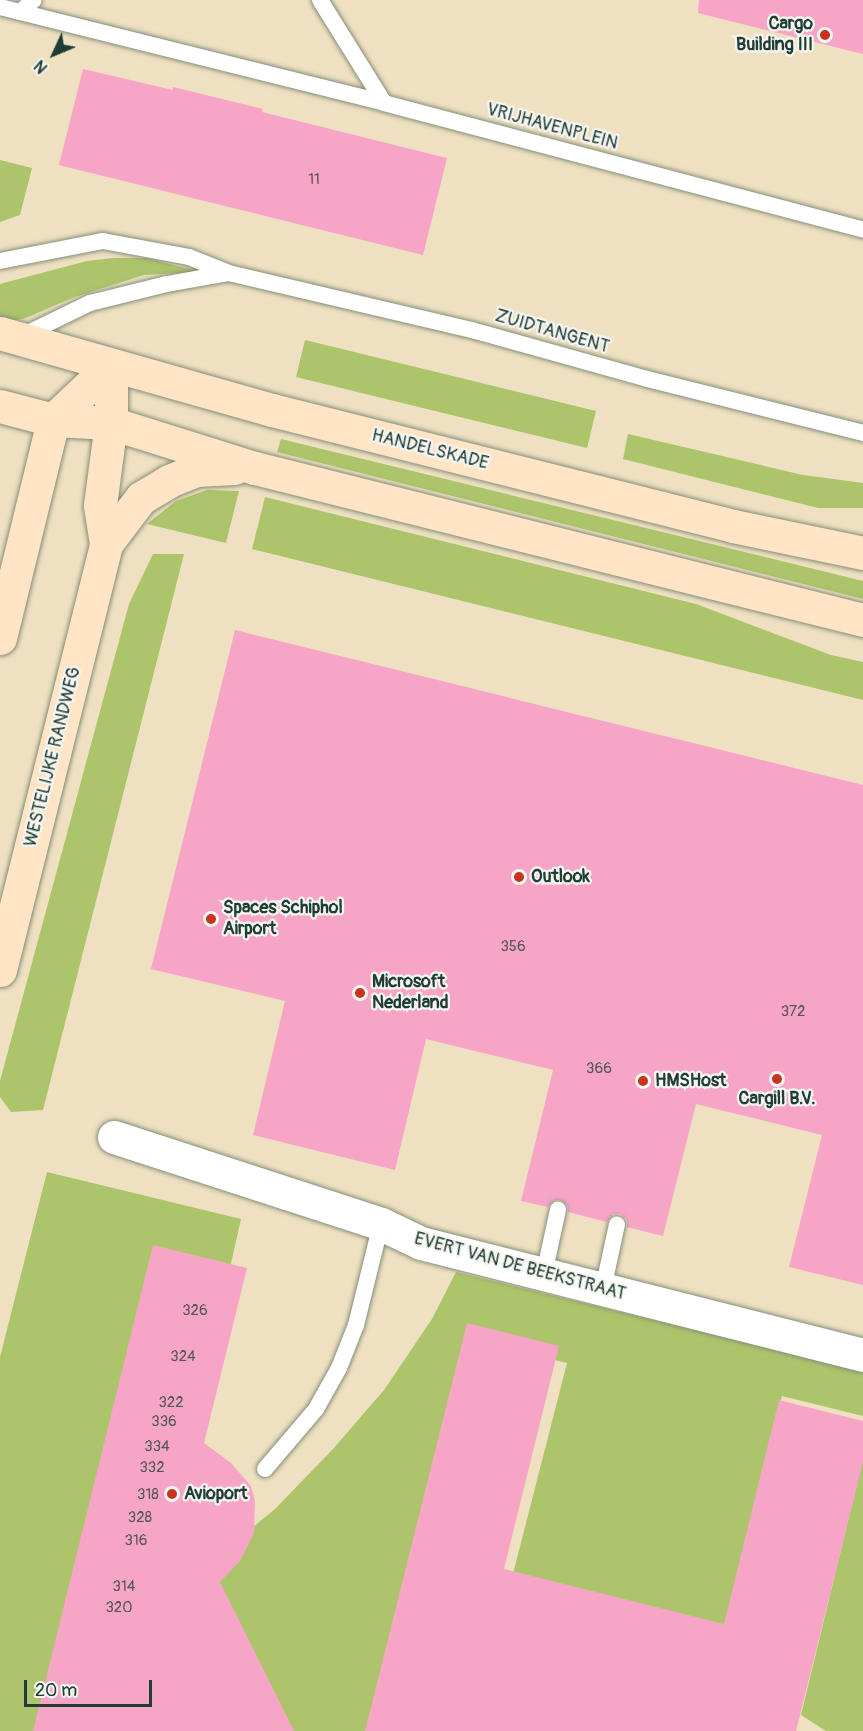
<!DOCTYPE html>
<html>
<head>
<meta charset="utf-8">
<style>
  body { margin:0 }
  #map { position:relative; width:863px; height:1731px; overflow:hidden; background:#eee0c1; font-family:Pangolin,sans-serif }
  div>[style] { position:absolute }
  .green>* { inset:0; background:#acc46a }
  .building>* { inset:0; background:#f6a5c7 }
  .roads { filter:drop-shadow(0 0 2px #868e7a) drop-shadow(0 0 2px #868e7a) }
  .lane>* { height:16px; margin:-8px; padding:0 8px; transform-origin:8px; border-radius:8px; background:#fff }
  .street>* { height:33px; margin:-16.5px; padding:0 16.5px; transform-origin:16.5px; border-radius:16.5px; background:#fff }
  .secondary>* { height:33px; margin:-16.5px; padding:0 16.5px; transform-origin:16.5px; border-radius:16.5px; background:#ffe4c6 }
  .dots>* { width:16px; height:16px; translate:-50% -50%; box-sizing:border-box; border:3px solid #f6f6f2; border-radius:50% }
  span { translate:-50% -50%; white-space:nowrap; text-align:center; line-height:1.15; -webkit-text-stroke:4.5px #f6f6f2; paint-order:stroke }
  .number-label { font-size:15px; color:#555759 }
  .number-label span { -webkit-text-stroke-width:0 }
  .poi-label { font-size:18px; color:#1f3d34; font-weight:700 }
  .right { translate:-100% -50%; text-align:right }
  .left { translate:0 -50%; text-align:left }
  .street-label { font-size:18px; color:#1f3d34 }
  .north { position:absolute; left:24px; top:24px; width:60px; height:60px; -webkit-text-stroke:4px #f6f6f2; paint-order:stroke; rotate:226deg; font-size:16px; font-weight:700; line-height:24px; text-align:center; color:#1f3d34 }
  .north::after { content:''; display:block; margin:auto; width:21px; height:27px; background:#1f3d34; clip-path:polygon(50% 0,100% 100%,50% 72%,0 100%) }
  .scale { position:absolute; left:24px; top:1680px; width:128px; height:27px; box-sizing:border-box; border:3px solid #1f3d34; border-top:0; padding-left:8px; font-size:18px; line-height:21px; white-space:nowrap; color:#1f3d34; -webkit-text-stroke:4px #f6f6f2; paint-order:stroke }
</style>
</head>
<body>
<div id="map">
  <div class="green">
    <i style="clip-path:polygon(0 160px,32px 168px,20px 215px,0 222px)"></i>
    <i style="clip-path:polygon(113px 258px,147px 258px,200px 272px,144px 275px,72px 298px,26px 318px,12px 321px,0 318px,0 284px,87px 261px)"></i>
    <i style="clip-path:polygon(305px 340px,596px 411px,587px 448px,296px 377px)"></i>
    <i style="clip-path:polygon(628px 434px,803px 475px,863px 483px,863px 508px,818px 508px,623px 459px)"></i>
    <i style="clip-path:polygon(281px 439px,863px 581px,863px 599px,277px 452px)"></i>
    <i style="clip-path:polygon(207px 490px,239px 491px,226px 543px,147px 524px,176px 501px)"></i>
    <i style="clip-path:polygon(265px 497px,696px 604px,831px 655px,863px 662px,863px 700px,252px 549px)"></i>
    <i style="clip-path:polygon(153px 554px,184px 554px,43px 1110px,11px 1112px,0 1097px,0 1081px,129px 604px)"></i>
    <i style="clip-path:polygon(47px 1172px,241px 1219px,186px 1462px,229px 1547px,275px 1509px,333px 1449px,384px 1390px,432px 1319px,456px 1272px,863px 1371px,863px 1416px,782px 1396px,716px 1670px,502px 1617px,567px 1363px,494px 1345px,397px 1731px,0 1731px,0 1357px)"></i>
    <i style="clip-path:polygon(863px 1459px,863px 1731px,826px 1731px,801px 1715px)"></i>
  </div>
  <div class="building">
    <i style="clip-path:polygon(699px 0,863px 0,863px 54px,698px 13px)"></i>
    <i style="clip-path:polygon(83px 69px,173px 90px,173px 87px,263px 109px,262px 112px,447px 158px,423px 255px,59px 165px)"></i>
    <i style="clip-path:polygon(235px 630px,863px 785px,863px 1285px,789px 1267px,822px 1135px,696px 1104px,663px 1236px,627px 1227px,627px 1220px,620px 1214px,613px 1214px,607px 1222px,568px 1212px,568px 1206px,561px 1200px,554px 1200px,548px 1207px,521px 1201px,553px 1070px,426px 1039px,395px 1170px,253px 1135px,285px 1001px,151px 969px)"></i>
    <i style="clip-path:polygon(153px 1245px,247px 1268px,204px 1443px,231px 1463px,251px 1486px,255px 1501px,254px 1533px,240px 1561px,220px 1582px,294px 1731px,33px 1731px)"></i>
    <i style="clip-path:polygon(467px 1323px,559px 1346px,504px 1569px,724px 1624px,779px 1400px,863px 1421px,863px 1462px,796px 1731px,365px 1731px)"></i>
  </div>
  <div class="roads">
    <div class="lane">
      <i style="left:320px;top:0;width:121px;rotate:58.1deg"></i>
      <i style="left:0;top:7px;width:396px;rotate:14deg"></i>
      <i style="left:384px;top:103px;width:496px;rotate:14.8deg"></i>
      <i style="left:20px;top:12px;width:18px;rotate:-41deg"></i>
      <i style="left:0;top:261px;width:105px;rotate:-11deg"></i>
      <i style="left:103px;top:241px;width:87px;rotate:10.5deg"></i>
      <i style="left:189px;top:257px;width:43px;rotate:21.8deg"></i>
      <i style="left:229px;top:273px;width:250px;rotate:13.2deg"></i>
      <i style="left:472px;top:330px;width:182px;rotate:15.6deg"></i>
      <i style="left:647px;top:379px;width:223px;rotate:14deg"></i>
      <i style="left:22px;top:336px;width:76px;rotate:-25.9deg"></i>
      <i style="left:90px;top:303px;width:79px;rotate:-13.9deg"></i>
      <i style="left:167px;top:284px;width:62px;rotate:-10.2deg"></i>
      <i style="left:544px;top:1274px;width:66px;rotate:-77.7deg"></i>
      <i style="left:603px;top:1289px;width:66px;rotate:-77.8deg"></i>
      <i style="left:265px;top:1469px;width:79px;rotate:-49.6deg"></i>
      <i style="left:316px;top:1409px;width:47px;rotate:-60.7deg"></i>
      <i style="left:339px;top:1368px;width:46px;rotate:-68.4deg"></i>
      <i style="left:356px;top:1325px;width:104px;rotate:-76.1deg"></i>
    </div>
    <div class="street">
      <i style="left:114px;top:1137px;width:281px;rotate:18deg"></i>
      <i style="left:381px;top:1224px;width:44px;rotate:25.4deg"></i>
      <i style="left:421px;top:1243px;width:456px;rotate:14.2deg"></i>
    </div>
    <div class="secondary">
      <i style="left:0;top:333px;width:283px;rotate:15.8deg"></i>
      <i style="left:272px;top:410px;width:475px;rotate:14.1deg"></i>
      <i style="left:733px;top:526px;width:133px;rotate:11.7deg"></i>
      <i style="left:0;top:406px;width:55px;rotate:14.8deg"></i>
      <i style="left:53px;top:420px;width:58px;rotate:3deg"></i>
      <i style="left:111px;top:423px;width:151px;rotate:17.4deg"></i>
      <i style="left:255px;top:468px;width:627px;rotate:14.04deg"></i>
      <i style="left:106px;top:544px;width:58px;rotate:-52.7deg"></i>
      <i style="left:141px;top:498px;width:33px;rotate:-31deg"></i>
      <i style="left:169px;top:481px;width:29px;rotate:-22deg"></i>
      <i style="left:196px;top:470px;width:38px;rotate:-3deg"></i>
      <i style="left:0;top:638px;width:224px;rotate:-76.3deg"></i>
      <i style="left:53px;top:420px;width:80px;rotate:-43.5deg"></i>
      <i style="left:0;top:970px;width:439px;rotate:-76deg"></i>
      <i style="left:106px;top:544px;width:39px;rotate:-99deg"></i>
      <i style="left:100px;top:505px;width:83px;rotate:-82.4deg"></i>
      <i style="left:111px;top:423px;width:58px;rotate:-90deg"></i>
    </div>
  </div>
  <div class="dots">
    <i style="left:825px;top:35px;background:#c8321e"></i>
    <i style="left:519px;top:877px;background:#c8321e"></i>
    <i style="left:211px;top:919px;background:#c8321e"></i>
    <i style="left:360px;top:993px;background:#c8321e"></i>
    <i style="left:777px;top:1079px;background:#c8321e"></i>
    <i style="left:643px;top:1081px;background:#c8321e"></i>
    <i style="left:172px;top:1494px;background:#c8321e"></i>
  </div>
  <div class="number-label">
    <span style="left:314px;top:180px">11</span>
    <span style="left:513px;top:947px">356</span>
    <span style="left:793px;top:1012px">372</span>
    <span style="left:599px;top:1069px">366</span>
    <span style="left:195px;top:1311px">326</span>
    <span style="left:183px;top:1357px">324</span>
    <span style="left:171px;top:1403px">322</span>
    <span style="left:164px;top:1422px">336</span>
    <span style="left:157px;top:1447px">334</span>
    <span style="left:152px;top:1468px">332</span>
    <span style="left:148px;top:1495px">318</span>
    <span style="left:140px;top:1518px">328</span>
    <span style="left:136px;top:1541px">316</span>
    <span style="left:124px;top:1587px">314</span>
    <span style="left:119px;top:1608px">320</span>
  </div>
  <div class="poi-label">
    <span class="right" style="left:813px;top:35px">Cargo<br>Building III</span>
    <span class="left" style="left:531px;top:877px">Outlook</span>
    <span class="left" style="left:223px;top:919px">Spaces Schiphol<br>Airport</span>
    <span class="left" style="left:372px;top:993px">Microsoft<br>Nederland</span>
    <span class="left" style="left:655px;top:1081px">HMSHost</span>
    <span style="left:777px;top:1099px">Cargill B.V.</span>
    <span class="left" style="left:184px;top:1494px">Avioport</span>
  </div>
  <div class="street-label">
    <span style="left:552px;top:127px;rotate:15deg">VRIJHAVENPLEIN</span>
    <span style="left:552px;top:332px;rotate:16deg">ZUIDTANGENT</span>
    <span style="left:430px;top:450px;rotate:14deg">HANDELSKADE</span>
    <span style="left:53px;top:757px;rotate:-76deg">WESTELIJKE RANDWEG</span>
    <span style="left:520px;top:1267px;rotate:15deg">EVERT VAN DE BEEKSTRAAT</span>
  </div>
  <div class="north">N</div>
  <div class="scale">20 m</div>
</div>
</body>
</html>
